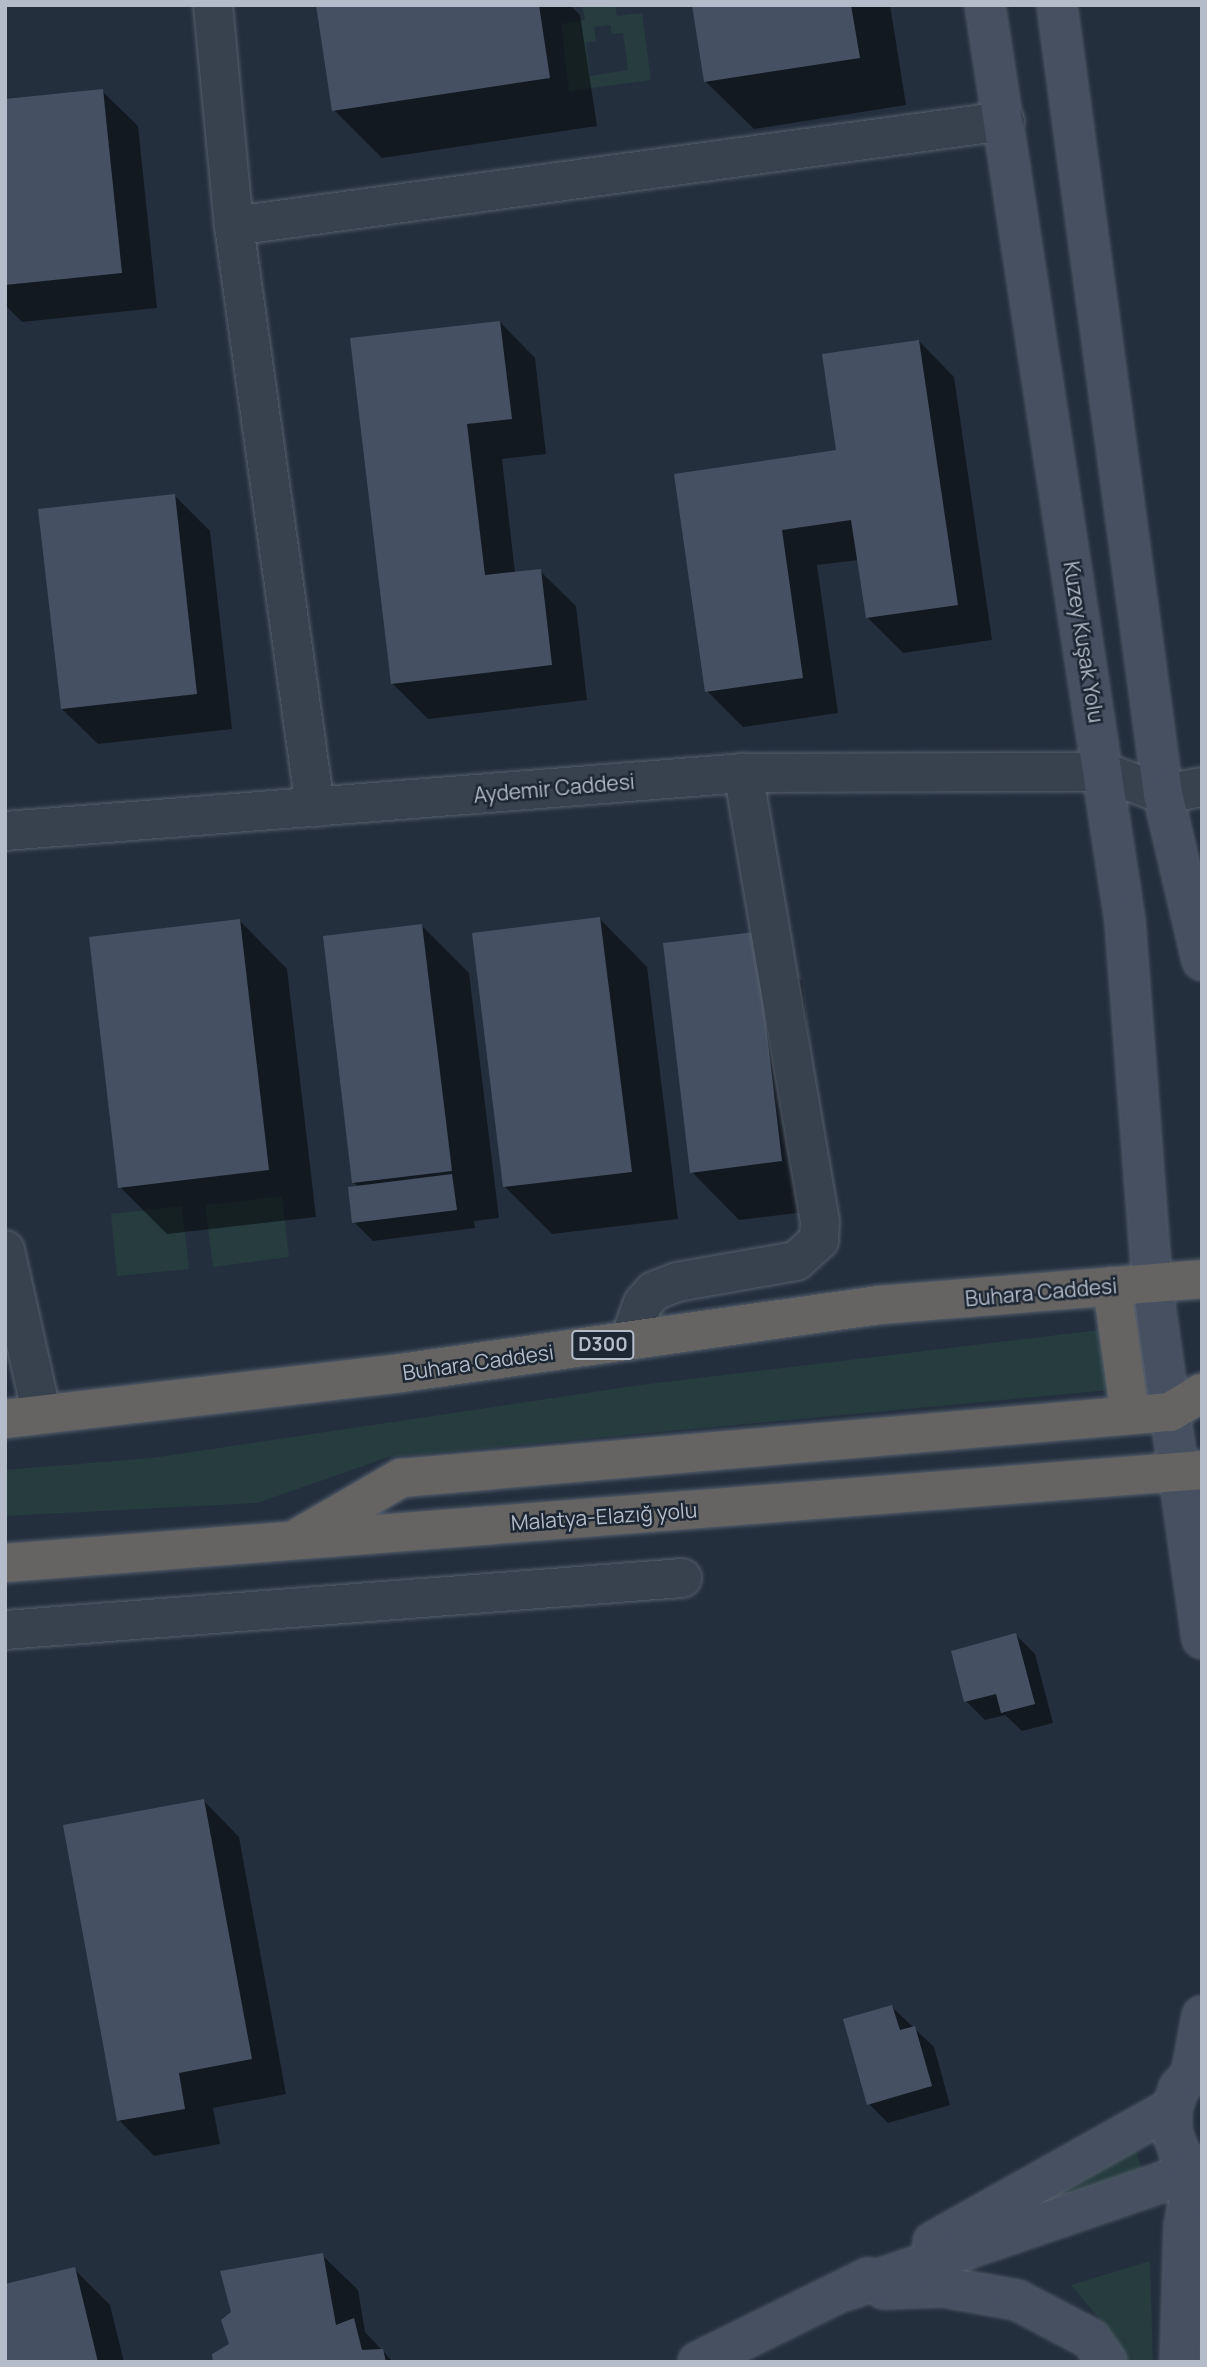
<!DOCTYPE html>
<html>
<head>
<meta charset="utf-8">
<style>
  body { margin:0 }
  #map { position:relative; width:1207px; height:2367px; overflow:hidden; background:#242f3e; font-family:Manrope,sans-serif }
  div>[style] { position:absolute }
  .green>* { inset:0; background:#263c3f }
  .shadow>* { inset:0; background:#0007 }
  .building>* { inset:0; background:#455162 }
  .roads { filter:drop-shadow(0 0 2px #565f6c) drop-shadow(0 0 2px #565f6c) }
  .minor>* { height:38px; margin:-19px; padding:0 19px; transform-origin:19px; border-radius:19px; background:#38414e }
  .tertiary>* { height:38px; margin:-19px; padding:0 19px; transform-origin:19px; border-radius:19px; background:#38414e }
  .secondary>* { height:38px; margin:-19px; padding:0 19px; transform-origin:19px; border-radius:19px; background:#465061 }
  .trunk>* { height:38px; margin:-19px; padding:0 19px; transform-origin:19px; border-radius:19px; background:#656462 }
  span { translate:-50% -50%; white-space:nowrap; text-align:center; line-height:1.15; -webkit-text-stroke:5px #1d2633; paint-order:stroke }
  .shield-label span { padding:2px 5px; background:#1d2633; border:2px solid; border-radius:5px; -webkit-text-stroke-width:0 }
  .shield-label { font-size:19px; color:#b4bcc9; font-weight:700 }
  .street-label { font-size:21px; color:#b4bcc9 }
  .frame { position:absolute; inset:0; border:7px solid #b4bcc9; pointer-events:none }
</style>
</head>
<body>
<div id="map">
  <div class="green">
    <i style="clip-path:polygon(evenodd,582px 5px,615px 5px,617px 16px,642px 13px,651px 80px,569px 91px,561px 24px,585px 20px,582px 5px,610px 25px,612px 34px,623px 33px,628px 70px,590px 76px,586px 43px,596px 41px,594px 27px,610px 25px)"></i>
    <i style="clip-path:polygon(282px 1196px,289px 1257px,213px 1267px,205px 1205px)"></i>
    <i style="clip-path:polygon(182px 1206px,189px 1269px,117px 1276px,111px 1214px)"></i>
    <i style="clip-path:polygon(1109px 1329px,1111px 1390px,389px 1457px,257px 1503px,5px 1516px,5px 1470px,152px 1458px,640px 1385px)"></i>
    <i style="clip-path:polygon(1135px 2146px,1147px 2189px,976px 2234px)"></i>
    <i style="clip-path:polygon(1150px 2261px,1153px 2362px,1128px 2362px,1113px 2335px,1071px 2285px)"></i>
  </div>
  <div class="shadow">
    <i style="clip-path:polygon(318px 5px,570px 5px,580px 15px,597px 126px,382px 158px,334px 110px)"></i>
    <i style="clip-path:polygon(694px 5px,890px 5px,906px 105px,754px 129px,706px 82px)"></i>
    <i style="clip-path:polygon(102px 91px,138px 126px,157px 308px,22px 322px,5px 305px,5px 101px)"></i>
    <i style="clip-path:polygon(500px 322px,535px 358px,546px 454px,502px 459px,515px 573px,540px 571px,576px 606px,587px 700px,428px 719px,392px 683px,352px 340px)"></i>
    <i style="clip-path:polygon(919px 341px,954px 377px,992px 640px,903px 653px,867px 617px,859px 560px,817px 565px,838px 713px,743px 727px,707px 691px,676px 475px,838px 452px)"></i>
    <i style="clip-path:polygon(174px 495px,210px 531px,232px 729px,98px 744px,62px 709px)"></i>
    <i style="clip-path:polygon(600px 919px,647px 967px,678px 1219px,552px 1234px,505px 1187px)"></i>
    <i style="clip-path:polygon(240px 921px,287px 969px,316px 1217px,167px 1234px,120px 1187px)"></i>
    <i style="clip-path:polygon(422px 926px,469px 973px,499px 1218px,474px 1221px,475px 1228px,373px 1241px,354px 1222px,359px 1187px,353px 1182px)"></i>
    <i style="clip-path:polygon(754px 933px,802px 981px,829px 1209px,739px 1220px,692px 1172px)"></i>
    <i style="clip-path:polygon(1016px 1635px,1035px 1654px,1053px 1723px,1022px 1731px,1005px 1715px,985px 1720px,966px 1701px)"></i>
    <i style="clip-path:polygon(204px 1801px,239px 1837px,286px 2094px,213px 2108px,220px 2144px,154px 2156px,119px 2120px)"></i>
    <i style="clip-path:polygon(892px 2007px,934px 2047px,950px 2105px,888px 2123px,869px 2104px)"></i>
    <i style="clip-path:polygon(322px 2255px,358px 2290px,365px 2332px,393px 2362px,215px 2362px)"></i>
    <i style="clip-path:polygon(74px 2269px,110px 2305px,124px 2362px,5px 2362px)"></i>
  </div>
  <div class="building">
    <i style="clip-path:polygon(316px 5px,539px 5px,550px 78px,332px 111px)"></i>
    <i style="clip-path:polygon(692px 5px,851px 5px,860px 58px,704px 82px)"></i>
    <i style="clip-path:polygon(103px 89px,122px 273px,5px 285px,5px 99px)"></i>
    <i style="clip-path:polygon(500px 321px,512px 419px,467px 424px,485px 575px,541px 569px,552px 665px,391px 684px,350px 338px)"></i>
    <i style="clip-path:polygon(919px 340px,958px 605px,866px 618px,851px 520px,782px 530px,803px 678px,705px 692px,674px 474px,836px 450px,822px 354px)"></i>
    <i style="clip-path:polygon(175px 494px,197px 694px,61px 709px,38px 509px)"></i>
    <i style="clip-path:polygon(600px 917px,632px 1172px,503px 1187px,472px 933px)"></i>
    <i style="clip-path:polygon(240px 919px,269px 1170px,118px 1188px,89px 937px)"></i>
    <i style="clip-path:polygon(422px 924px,452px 1171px,352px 1183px,323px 936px)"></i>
    <i style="clip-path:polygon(755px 932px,782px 1161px,690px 1173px,663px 943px)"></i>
    <i style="clip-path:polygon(452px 1174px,457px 1210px,352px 1223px,348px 1187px)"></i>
    <i style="clip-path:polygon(1016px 1633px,1035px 1704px,1001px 1713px,996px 1694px,964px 1702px,951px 1651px)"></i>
    <i style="clip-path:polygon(204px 1799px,252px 2059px,179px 2073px,185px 2109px,117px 2121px,63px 1825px)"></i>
    <i style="clip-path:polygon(892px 2005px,900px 2030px,915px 2026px,932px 2086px,867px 2105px,843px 2019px)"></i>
    <i style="clip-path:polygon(323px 2253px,336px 2325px,354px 2318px,362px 2350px,383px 2349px,386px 2362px,213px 2362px,212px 2354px,229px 2344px,221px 2320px,231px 2312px,220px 2271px)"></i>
    <i style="clip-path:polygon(75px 2267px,98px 2362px,5px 2362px,5px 2284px)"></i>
  </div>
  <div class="roads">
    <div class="minor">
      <i style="left:213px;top:5px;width:222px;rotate:84.6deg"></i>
      <i style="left:234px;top:226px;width:587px;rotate:82.06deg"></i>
      <i style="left:234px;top:226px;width:778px;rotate:-7.76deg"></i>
      <i style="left:5px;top:1250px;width:169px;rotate:77.4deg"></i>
      <i style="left:629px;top:1341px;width:40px;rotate:-69.8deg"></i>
      <i style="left:643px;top:1303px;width:16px;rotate:-47deg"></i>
      <i style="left:654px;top:1291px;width:25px;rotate:-21deg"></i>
      <i style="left:677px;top:1282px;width:121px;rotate:-10deg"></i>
      <i style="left:796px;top:1261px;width:31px;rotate:-42deg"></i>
      <i style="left:819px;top:1240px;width:18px;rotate:-87deg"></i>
      <i style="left:820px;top:1222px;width:456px;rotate:-99.7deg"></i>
      <i style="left:5px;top:1630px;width:679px;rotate:-4.39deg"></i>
    </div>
    <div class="tertiary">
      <i style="left:5px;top:831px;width:740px;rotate:-4.49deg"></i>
      <i style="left:743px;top:773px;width:361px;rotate:-0.2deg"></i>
      <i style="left:1104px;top:772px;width:63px;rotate:20.4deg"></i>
      <i style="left:1163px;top:794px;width:40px;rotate:-10deg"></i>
    </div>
    <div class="secondary">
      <i style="left:985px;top:5px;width:927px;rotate:81.31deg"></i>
      <i style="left:1125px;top:921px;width:363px;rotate:85.7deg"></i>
      <i style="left:1152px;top:1283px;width:359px;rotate:82deg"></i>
      <i style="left:1057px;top:5px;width:796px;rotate:82.35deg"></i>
      <i style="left:1163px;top:794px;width:171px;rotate:76.8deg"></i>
      <i style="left:1202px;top:2064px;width:33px;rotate:134deg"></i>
      <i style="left:1179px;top:2088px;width:21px;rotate:109deg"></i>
      <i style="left:1172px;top:2108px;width:24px;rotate:90deg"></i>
      <i style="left:1172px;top:2132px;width:23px;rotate:70deg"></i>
      <i style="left:1180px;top:2154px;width:31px;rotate:45deg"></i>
      <i style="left:1192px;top:2070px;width:55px;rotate:-79.5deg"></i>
      <i style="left:933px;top:2242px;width:274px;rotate:-29.3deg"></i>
      <i style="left:884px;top:2289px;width:60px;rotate:-1.9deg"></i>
      <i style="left:944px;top:2287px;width:74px;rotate:10.1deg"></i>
      <i style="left:1017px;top:2300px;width:84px;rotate:27.8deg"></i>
      <i style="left:1091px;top:2339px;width:28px;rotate:55deg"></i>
      <i style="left:847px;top:2290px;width:367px;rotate:-18.9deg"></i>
      <i style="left:1194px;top:2171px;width:57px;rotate:100.1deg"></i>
      <i style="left:1184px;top:2227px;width:135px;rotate:91.7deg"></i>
      <i style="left:698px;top:2362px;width:190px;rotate:-26.3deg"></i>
    </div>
    <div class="trunk">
      <i style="left:1112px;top:1286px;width:130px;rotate:82.1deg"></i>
      <i style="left:5px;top:1419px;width:399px;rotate:-6.6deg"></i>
      <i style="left:401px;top:1373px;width:484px;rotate:-8.1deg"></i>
      <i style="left:880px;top:1305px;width:323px;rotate:-4.6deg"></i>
      <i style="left:301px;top:1536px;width:116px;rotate:-30.1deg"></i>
      <i style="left:401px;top:1478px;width:772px;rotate:-4.91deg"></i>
      <i style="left:1170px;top:1412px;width:37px;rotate:-31deg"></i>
      <i style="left:5px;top:1563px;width:1201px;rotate:-4.44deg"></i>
    </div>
  </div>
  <div class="shield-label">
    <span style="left:603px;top:1345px">D300</span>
  </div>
  <div class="street-label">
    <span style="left:1084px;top:642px;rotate:81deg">Kuzey Kuşak Yolu</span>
    <span style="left:554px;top:788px;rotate:-5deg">Aydemir Caddesi</span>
    <span style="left:1041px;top:1292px;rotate:-5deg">Buhara Caddesi</span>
    <span style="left:478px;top:1362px;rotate:-8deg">Buhara Caddesi</span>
    <span style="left:604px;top:1516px;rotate:-4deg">Malatya-Elazığ yolu</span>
  </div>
  <div class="frame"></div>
</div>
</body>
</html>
